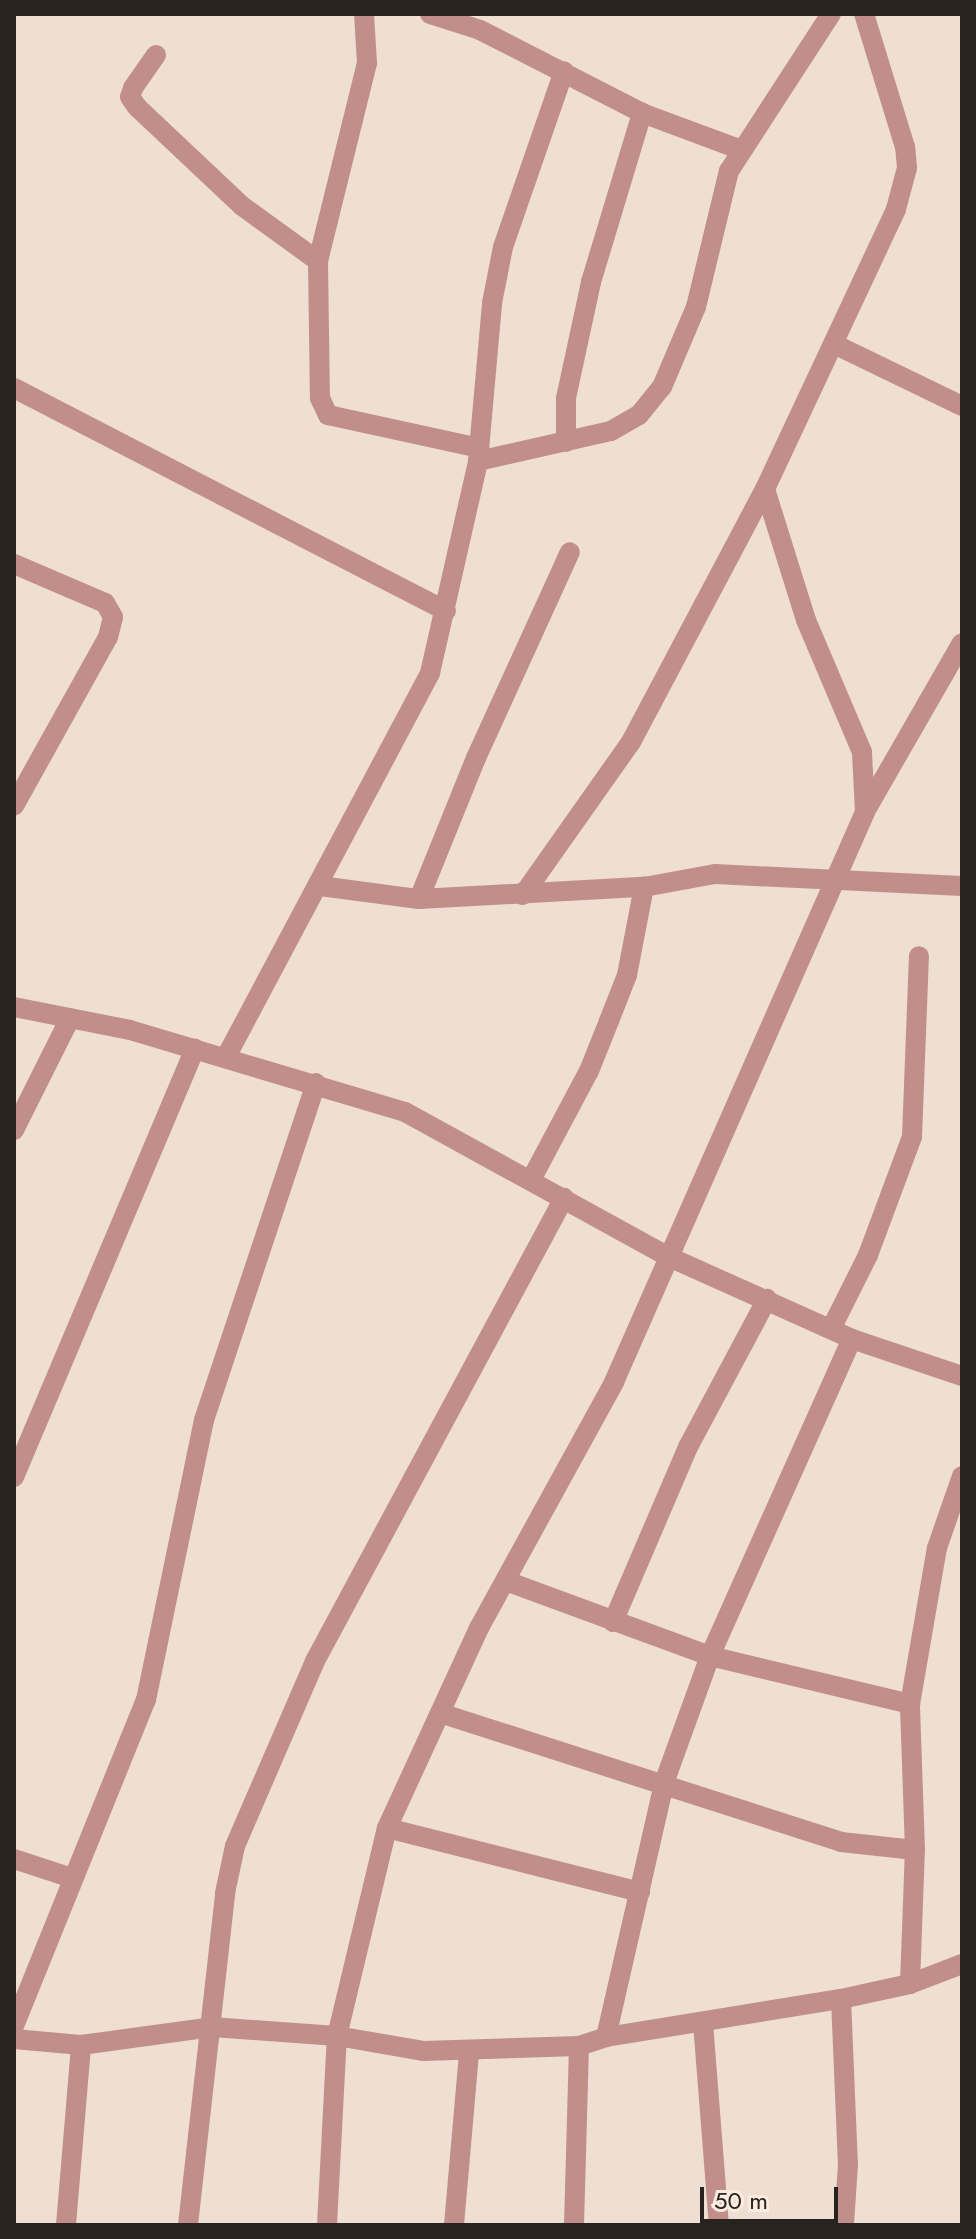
<!DOCTYPE html>
<html>
<head>
<meta charset="utf-8">
<style>
  body { margin:0 }
  #map { position:relative; width:976px; height:2239px; overflow:hidden; background:#eedfd2; font-family:Jost,sans-serif }
  div>[style] { position:absolute }
  .minor>* { height:20px; margin:-10px; padding:0 10px; transform-origin:10px; border-radius:10px; background:#c18e8a }
  span { translate:-50% -50%; white-space:nowrap; text-align:center; line-height:1.15; -webkit-text-stroke:6px #fbecdf; paint-order:stroke }
  .frame { position:absolute; inset:0; border:16px solid #28231e; pointer-events:none }
  .scale { position:absolute; left:700px; top:2187px; width:138px; height:36px; box-sizing:border-box; border:4px solid #28231e; border-top:0; padding-left:10px; font-size:24px; line-height:28px; white-space:nowrap; color:#28231e; -webkit-text-stroke:6px #fbecdf; paint-order:stroke }
</style>
</head>
<body>
<div id="map">
  <div class="minor">
    <i style="left:364px;top:14px;width:49px;rotate:86.5deg"></i>
    <i style="left:367px;top:63px;width:204px;rotate:103.9deg"></i>
    <i style="left:318px;top:261px;width:137px;rotate:89.2deg"></i>
    <i style="left:320px;top:398px;width:19px;rotate:65deg"></i>
    <i style="left:328px;top:415px;width:155px;rotate:12.3deg"></i>
    <i style="left:430px;top:14px;width:52px;rotate:17.7deg"></i>
    <i style="left:480px;top:30px;width:182px;rotate:27.1deg"></i>
    <i style="left:642px;top:113px;width:103px;rotate:20.4deg"></i>
    <i style="left:156px;top:55px;width:40px;rotate:124.9deg"></i>
    <i style="left:133px;top:88px;width:9px;rotate:108deg"></i>
    <i style="left:130px;top:97px;width:12px;rotate:55deg"></i>
    <i style="left:137px;top:107px;width:144px;rotate:43.3deg"></i>
    <i style="left:242px;top:206px;width:94px;rotate:35.9deg"></i>
    <i style="left:836px;top:345px;width:140px;rotate:25.8deg"></i>
    <i style="left:14px;top:388px;width:486px;rotate:27.3deg"></i>
    <i style="left:566px;top:442px;width:44px;rotate:-90deg"></i>
    <i style="left:566px;top:398px;width:119px;rotate:-77.8deg"></i>
    <i style="left:591px;top:282px;width:177px;rotate:-73.2deg"></i>
    <i style="left:478px;top:461px;width:136px;rotate:-12.7deg"></i>
    <i style="left:611px;top:431px;width:32px;rotate:-30deg"></i>
    <i style="left:639px;top:415px;width:36px;rotate:-51deg"></i>
    <i style="left:662px;top:387px;width:87px;rotate:-67deg"></i>
    <i style="left:696px;top:307px;width:140px;rotate:-76.4deg"></i>
    <i style="left:729px;top:171px;width:187px;rotate:-57deg"></i>
    <i style="left:14px;top:564px;width:99px;rotate:23.2deg"></i>
    <i style="left:105px;top:603px;width:16px;rotate:60deg"></i>
    <i style="left:113px;top:617px;width:21px;rotate:104deg"></i>
    <i style="left:108px;top:637px;width:193px;rotate:119.1deg"></i>
    <i style="left:867px;top:808px;width:190px;rotate:-60.1deg"></i>
    <i style="left:320px;top:886px;width:100px;rotate:7.5deg"></i>
    <i style="left:419px;top:899px;width:225px;rotate:-3.1deg"></i>
    <i style="left:644px;top:887px;width:72px;rotate:-10.4deg"></i>
    <i style="left:715px;top:874px;width:247px;rotate:2.8deg"></i>
    <i style="left:523px;top:895px;width:187px;rotate:-54.8deg"></i>
    <i style="left:631px;top:742px;width:286px;rotate:-62.1deg"></i>
    <i style="left:765px;top:489px;width:309px;rotate:-64.9deg"></i>
    <i style="left:896px;top:209px;width:42px;rotate:-75deg"></i>
    <i style="left:907px;top:168px;width:21px;rotate:-95deg"></i>
    <i style="left:905px;top:147px;width:139px;rotate:-107.1deg"></i>
    <i style="left:419px;top:899px;width:152px;rotate:-68deg"></i>
    <i style="left:476px;top:758px;width:226px;rotate:-65.5deg"></i>
    <i style="left:14px;top:1007px;width:118px;rotate:11.2deg"></i>
    <i style="left:130px;top:1030px;width:287px;rotate:16.6deg"></i>
    <i style="left:405px;top:1112px;width:301px;rotate:28.8deg"></i>
    <i style="left:669px;top:1257px;width:201px;rotate:24.1deg"></i>
    <i style="left:852px;top:1339px;width:116px;rotate:18.6deg"></i>
    <i style="left:226px;top:1057px;width:435px;rotate:-62deg"></i>
    <i style="left:430px;top:673px;width:217px;rotate:-77.2deg"></i>
    <i style="left:478px;top:461px;width:159px;rotate:-84.9deg"></i>
    <i style="left:492px;top:303px;width:57px;rotate:-78.9deg"></i>
    <i style="left:503px;top:247px;width:186px;rotate:-70.9deg"></i>
    <i style="left:14px;top:1130px;width:125px;rotate:-63.4deg"></i>
    <i style="left:532px;top:1178px;width:121px;rotate:-62deg"></i>
    <i style="left:589px;top:1071px;width:54px;rotate:-68.2deg"></i>
    <i style="left:609px;top:1021px;width:49px;rotate:-68.6deg"></i>
    <i style="left:627px;top:975px;width:90px;rotate:-79.1deg"></i>
    <i style="left:832px;top:1327px;width:80px;rotate:-63.4deg"></i>
    <i style="left:868px;top:1255px;width:126px;rotate:-69.6deg"></i>
    <i style="left:912px;top:1137px;width:181px;rotate:-87.8deg"></i>
    <i style="left:14px;top:1477px;width:465px;rotate:-67.1deg"></i>
    <i style="left:506px;top:1581px;width:217px;rotate:20.2deg"></i>
    <i style="left:710px;top:1656px;width:206px;rotate:13.5deg"></i>
    <i style="left:613px;top:1622px;width:190px;rotate:-66.8deg"></i>
    <i style="left:688px;top:1447px;width:168px;rotate:-61.9deg"></i>
    <i style="left:440px;top:1713px;width:421px;rotate:17.8deg"></i>
    <i style="left:841px;top:1842px;width:74px;rotate:6.2deg"></i>
    <i style="left:387px;top:1828px;width:261px;rotate:14.2deg"></i>
    <i style="left:14px;top:1859px;width:61px;rotate:18.1deg"></i>
    <i style="left:910px;top:1984px;width:134px;rotate:-87.9deg"></i>
    <i style="left:915px;top:1850px;width:146px;rotate:-92deg"></i>
    <i style="left:910px;top:1704px;width:158px;rotate:-80.2deg"></i>
    <i style="left:937px;top:1548px;width:76px;rotate:-70.9deg"></i>
    <i style="left:841px;top:1999px;width:165px;rotate:87.6deg"></i>
    <i style="left:848px;top:2164px;width:61px;rotate:93.8deg"></i>
    <i style="left:703px;top:2023px;width:203px;rotate:85.5deg"></i>
    <i style="left:14px;top:2026px;width:352px;rotate:-68deg"></i>
    <i style="left:146px;top:1700px;width:286px;rotate:-78.3deg"></i>
    <i style="left:204px;top:1420px;width:355px;rotate:-71.6deg"></i>
    <i style="left:606px;top:2037px;width:261px;rotate:-77.1deg"></i>
    <i style="left:664px;top:1783px;width:135px;rotate:-70.1deg"></i>
    <i style="left:710px;top:1656px;width:347px;rotate:-65.9deg"></i>
    <i style="left:14px;top:2039px;width:67px;rotate:5.1deg"></i>
    <i style="left:81px;top:2045px;width:132px;rotate:-7.8deg"></i>
    <i style="left:212px;top:2027px;width:125px;rotate:4.1deg"></i>
    <i style="left:337px;top:2036px;width:87px;rotate:9.9deg"></i>
    <i style="left:423px;top:2051px;width:156px;rotate:-1.8deg"></i>
    <i style="left:579px;top:2046px;width:28px;rotate:-18deg"></i>
    <i style="left:606px;top:2037px;width:238px;rotate:-9.2deg"></i>
    <i style="left:841px;top:1999px;width:71px;rotate:-12.3deg"></i>
    <i style="left:910px;top:1984px;width:56px;rotate:-21deg"></i>
    <i style="left:66px;top:2225px;width:181px;rotate:-85.2deg"></i>
    <i style="left:188px;top:2225px;width:334px;rotate:-83.6deg"></i>
    <i style="left:225px;top:1893px;width:48px;rotate:-78deg"></i>
    <i style="left:235px;top:1846px;width:202px;rotate:-66.6deg"></i>
    <i style="left:315px;top:1661px;width:526px;rotate:-61.73deg"></i>
    <i style="left:327px;top:2225px;width:189px;rotate:-87deg"></i>
    <i style="left:337px;top:2036px;width:214px;rotate:-76.5deg"></i>
    <i style="left:387px;top:1828px;width:220px;rotate:-65.3deg"></i>
    <i style="left:479px;top:1628px;width:281px;rotate:-61.2deg"></i>
    <i style="left:614px;top:1382px;width:623px;rotate:-66.23deg"></i>
    <i style="left:865px;top:812px;width:60px;rotate:-92.9deg"></i>
    <i style="left:862px;top:752px;width:143px;rotate:-113deg"></i>
    <i style="left:806px;top:620px;width:137px;rotate:-107.4deg"></i>
    <i style="left:454px;top:2225px;width:174px;rotate:-85deg"></i>
    <i style="left:574px;top:2225px;width:179px;rotate:-88.4deg"></i>
  </div>
  <div class="frame"></div>
  <div class="scale">50 m</div>
</div>
</body>
</html>
